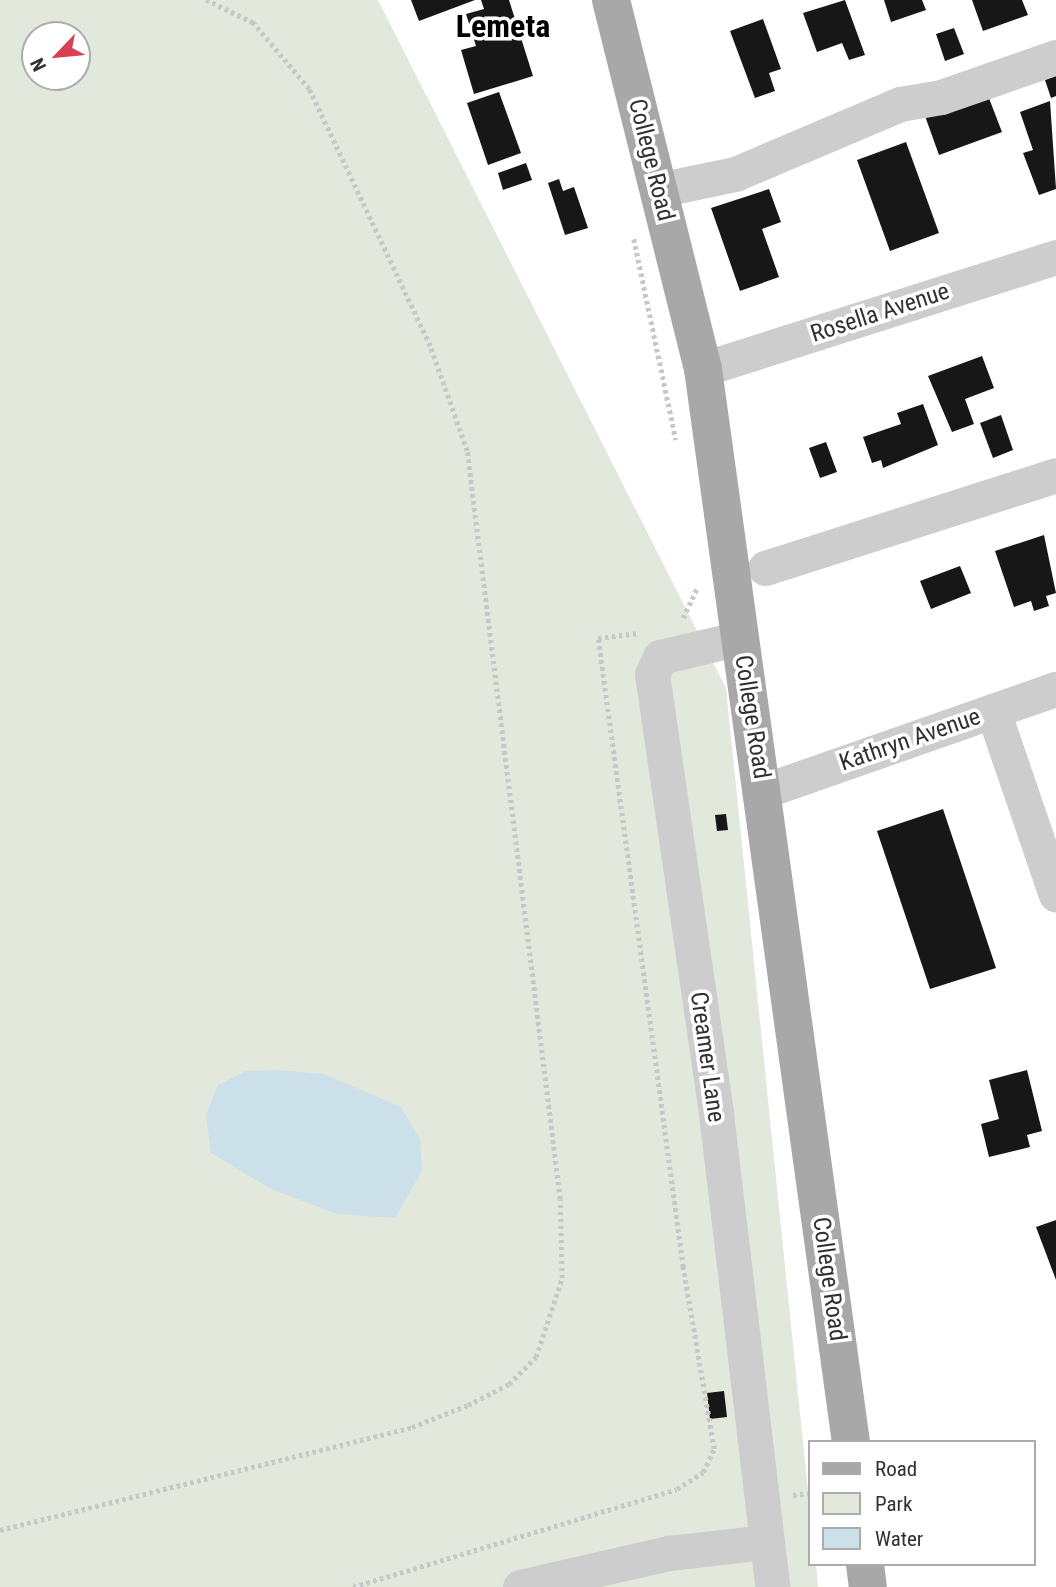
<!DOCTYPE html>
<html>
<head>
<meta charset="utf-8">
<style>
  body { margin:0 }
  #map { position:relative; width:1056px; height:1587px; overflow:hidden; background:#fff; font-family:"Roboto Condensed",sans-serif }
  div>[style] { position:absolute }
  .green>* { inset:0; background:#e3e8dc }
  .water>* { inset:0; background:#cce0ea }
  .building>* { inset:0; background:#171717 }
  .path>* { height:4.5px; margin-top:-2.25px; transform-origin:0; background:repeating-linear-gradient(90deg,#c7c7c7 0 3.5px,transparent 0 7px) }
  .minor>* { height:35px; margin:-17.5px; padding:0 17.5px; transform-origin:17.5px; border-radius:17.5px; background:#cdcdcd }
  .major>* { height:38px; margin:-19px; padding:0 19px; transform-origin:19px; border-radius:19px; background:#a8a8a8 }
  span { translate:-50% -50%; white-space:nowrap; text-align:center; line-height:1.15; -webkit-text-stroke:7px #fff; paint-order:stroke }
  .street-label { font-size:24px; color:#303030 }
  .district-label { font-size:32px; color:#000; font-weight:700 }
  .legend { position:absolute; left:808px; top:1440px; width:228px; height:126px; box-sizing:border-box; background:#fff; border:2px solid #acacac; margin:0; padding:9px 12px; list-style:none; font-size:21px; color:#303030 }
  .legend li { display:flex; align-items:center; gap:14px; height:35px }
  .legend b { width:35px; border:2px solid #acacac }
  .north { position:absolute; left:21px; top:21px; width:70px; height:70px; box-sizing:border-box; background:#fff; border:2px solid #acacac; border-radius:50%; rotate:244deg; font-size:19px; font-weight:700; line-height:28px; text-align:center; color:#303030 }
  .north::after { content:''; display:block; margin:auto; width:24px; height:32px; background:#d84055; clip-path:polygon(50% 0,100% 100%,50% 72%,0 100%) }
</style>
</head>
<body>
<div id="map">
  <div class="green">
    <i style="clip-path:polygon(evenodd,0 0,378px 0,726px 688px,809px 1501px,809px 1564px,816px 1564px,818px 1587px,0 1587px,0 0,35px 35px,77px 35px,77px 77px,35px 77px,35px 35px)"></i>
  </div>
  <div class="water">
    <i style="clip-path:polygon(278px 1070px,324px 1074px,401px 1107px,420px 1139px,422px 1171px,395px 1218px,337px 1214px,271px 1189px,211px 1153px,206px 1115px,218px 1085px,246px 1071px)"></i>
  </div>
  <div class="building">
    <i style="clip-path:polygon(411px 0,475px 0,419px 21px)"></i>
    <i style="clip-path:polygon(481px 0,509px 0,533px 76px,474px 94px,461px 50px,476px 46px,466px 14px,484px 9px)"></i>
    <i style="clip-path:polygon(845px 0,865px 55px,849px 60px,842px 43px,817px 52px,803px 13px)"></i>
    <i style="clip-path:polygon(884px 0,922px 0,926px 10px,891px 22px)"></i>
    <i style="clip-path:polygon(972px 0,1022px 0,1028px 15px,983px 31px)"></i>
    <i style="clip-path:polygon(763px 19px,781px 69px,769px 73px,775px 91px,755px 98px,730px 31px)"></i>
    <i style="clip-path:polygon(954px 28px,964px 54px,945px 61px,936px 34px)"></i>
    <i style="clip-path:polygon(1056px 76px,1056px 96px,1051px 98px,1045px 80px)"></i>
    <i style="clip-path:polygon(499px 92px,521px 153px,488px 165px,467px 103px)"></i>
    <i style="clip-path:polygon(987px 93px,1002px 132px,939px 155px,925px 116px)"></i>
    <i style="clip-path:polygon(1050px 101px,1056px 189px,1039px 195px,1023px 153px,1033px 150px,1020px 112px)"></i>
    <i style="clip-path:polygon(906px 142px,939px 233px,890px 251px,857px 160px)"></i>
    <i style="clip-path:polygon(526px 163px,532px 180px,503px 190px,498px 173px)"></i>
    <i style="clip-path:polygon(559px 179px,563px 191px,574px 187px,588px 228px,565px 235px,548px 183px)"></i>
    <i style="clip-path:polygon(769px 189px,781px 222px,762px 229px,779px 277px,740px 291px,711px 208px)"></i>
    <i style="clip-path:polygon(982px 356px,994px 388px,965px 399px,974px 424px,952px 432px,928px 376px)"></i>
    <i style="clip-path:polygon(923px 404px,938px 445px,883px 468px,881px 460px,872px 463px,863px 437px,901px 424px,897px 413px)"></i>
    <i style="clip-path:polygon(1001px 415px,1013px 450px,993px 458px,980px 423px)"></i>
    <i style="clip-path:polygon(826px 442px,837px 472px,820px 478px,809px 448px)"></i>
    <i style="clip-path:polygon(1044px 535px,1056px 593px,1046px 596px,1049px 606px,1034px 611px,1031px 601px,1014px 607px,995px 551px)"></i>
    <i style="clip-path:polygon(960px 566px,971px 593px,931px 609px,920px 581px)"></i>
    <i style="clip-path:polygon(943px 809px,996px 968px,930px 989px,877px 831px)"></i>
    <i style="clip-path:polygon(726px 814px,728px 830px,717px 831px,715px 815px)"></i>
    <i style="clip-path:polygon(1027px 1070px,1042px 1131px,1027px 1135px,1030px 1147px,989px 1157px,981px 1124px,999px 1119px,989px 1080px)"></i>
    <i style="clip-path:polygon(1056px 1220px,1056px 1280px,1036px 1227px)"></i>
    <i style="clip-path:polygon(724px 1391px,727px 1417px,710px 1419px,707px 1393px)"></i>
  </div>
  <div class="path">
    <i style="left:634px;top:239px;width:205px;rotate:78.2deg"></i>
    <i style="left:683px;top:618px;width:35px;rotate:-65deg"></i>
    <i style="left:793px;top:1495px;width:16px;rotate:-7deg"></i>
    <i style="left:0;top:1530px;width:425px;rotate:-14deg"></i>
    <i style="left:412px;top:1427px;width:60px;rotate:-21.4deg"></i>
    <i style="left:468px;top:1405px;width:46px;rotate:-27.1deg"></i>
    <i style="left:509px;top:1384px;width:38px;rotate:-45deg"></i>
    <i style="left:536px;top:1357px;width:83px;rotate:-71.8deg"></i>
    <i style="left:562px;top:1278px;width:79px;rotate:-91.5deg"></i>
    <i style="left:560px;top:1199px;width:754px;rotate:-97.09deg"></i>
    <i style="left:467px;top:451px;width:111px;rotate:-109.4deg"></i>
    <i style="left:430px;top:346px;width:284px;rotate:-115.2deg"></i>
    <i style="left:309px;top:89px;width:87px;rotate:-130.3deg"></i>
    <i style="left:253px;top:23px;width:52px;rotate:-153.9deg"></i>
    <i style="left:353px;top:1587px;width:338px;rotate:-16.8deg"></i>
    <i style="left:677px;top:1489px;width:31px;rotate:-33deg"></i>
    <i style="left:703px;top:1472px;width:25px;rotate:-64deg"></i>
    <i style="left:714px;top:1449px;width:185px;rotate:-99.7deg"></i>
    <i style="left:683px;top:1267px;width:635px;rotate:-97.7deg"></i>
    <i style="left:598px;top:638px;width:41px;rotate:-7deg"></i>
  </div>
  <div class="minor">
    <i style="left:658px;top:190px;width:79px;rotate:-11.7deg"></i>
    <i style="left:735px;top:174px;width:179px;rotate:-23deg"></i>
    <i style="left:900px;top:104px;width:42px;rotate:-9.7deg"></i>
    <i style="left:941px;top:97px;width:122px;rotate:-19.2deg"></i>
    <i style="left:703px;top:369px;width:370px;rotate:-17.6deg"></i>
    <i style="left:765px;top:568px;width:305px;rotate:-17.7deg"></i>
    <i style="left:740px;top:638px;width:82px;rotate:166.6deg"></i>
    <i style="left:660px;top:657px;width:19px;rotate:115deg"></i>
    <i style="left:652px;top:674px;width:445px;rotate:81.7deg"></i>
    <i style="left:716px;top:1114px;width:476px;rotate:83.2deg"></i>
    <i style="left:993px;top:711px;width:194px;rotate:71.1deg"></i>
    <i style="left:764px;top:791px;width:309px;rotate:-19.3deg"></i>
    <i style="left:520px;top:1587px;width:153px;rotate:-12.9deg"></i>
    <i style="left:669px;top:1553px;width:97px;rotate:-6.5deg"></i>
  </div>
  <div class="major">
    <i style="left:611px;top:0;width:380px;rotate:76deg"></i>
    <i style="left:703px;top:369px;width:1083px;rotate:82.15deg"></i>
    <i style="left:865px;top:1564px;width:23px;rotate:83deg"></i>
  </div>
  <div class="street-label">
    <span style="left:651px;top:160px;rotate:76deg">College Road</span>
    <span style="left:880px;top:313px;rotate:-18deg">Rosella Avenue</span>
    <span style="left:752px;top:717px;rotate:81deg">College Road</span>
    <span style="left:910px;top:740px;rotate:-19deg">Kathryn Avenue</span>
    <span style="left:707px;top:1057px;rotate:82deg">Creamer Lane</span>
    <span style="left:829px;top:1279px;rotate:82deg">College Road</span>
  </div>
  <div class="district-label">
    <span style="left:503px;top:26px">Lemeta</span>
  </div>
  <ul class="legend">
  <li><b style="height:9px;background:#a8a8a8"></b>Road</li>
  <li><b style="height:19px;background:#e3e8dc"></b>Park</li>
  <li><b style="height:19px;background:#cce0ea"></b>Water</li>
  </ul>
  <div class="north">N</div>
</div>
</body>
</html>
